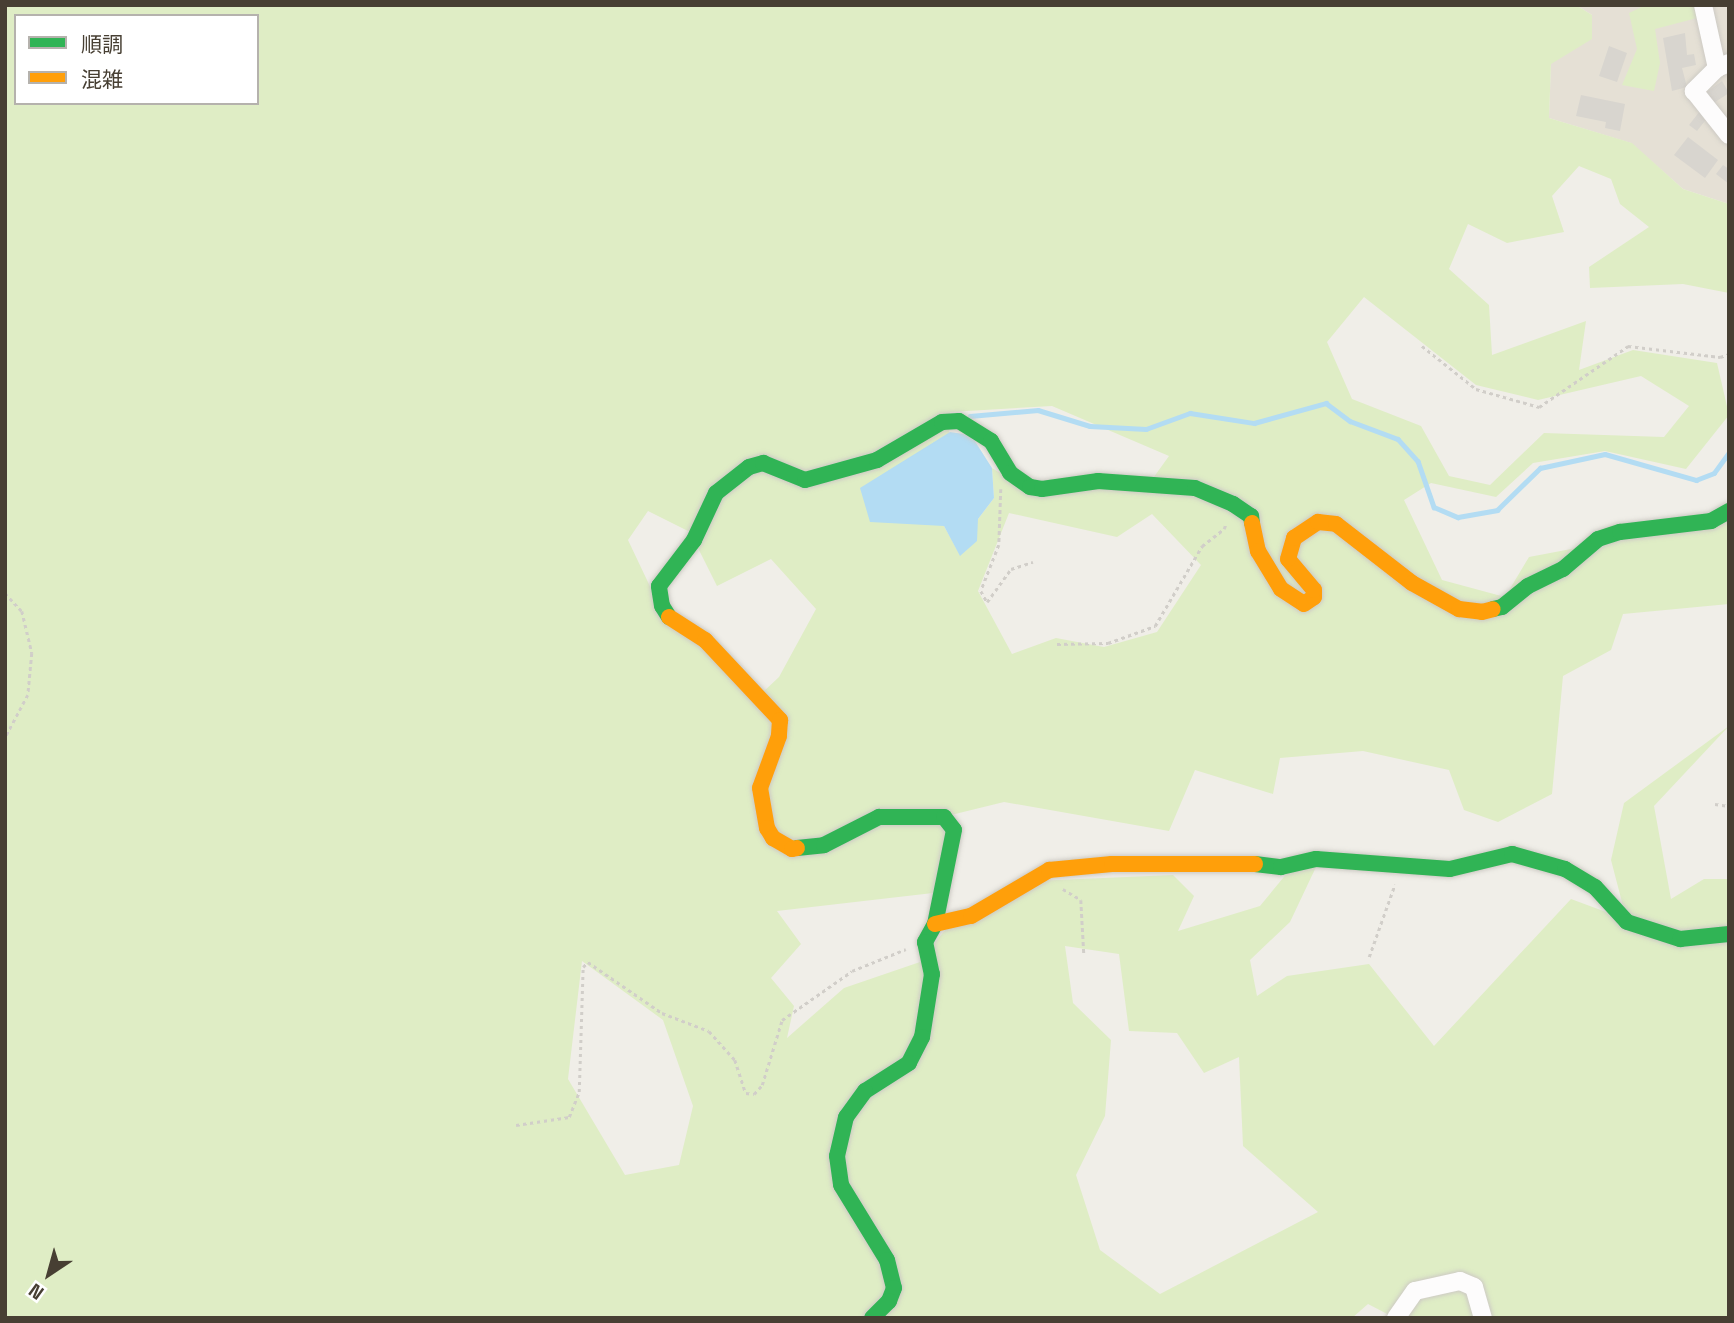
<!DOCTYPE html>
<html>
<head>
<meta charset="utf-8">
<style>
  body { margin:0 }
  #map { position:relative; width:1734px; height:1323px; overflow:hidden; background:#f0eee8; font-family:"Space Grotesk","Noto Sans JP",sans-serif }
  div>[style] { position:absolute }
  .residential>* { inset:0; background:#e5e0d5 }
  .green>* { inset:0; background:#dfedc5 }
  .water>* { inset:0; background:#b3dcf3 }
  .stream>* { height:4.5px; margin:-2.25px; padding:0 2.25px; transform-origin:2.25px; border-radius:2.25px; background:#b3dcf3 }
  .building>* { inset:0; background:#d8d5cf }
  .path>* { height:2.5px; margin-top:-1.25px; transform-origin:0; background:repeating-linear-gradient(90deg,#d1cec9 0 3.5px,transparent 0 7px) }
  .roads { filter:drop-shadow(0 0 2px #cdcac4) drop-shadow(0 0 2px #cdcac4) }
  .street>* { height:18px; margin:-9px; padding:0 9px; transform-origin:9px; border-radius:9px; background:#fdfcfc }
  .fast>* { height:16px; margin:-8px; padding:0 8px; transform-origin:8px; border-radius:8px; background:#30b455 }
  .slow>* { height:16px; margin:-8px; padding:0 8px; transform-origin:8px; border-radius:8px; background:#ff9f0a }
  span { translate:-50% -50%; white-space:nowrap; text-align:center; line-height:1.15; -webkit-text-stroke:7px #fff; paint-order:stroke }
  .frame { position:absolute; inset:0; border:7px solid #473f33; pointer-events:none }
  .legend { position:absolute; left:14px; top:14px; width:245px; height:91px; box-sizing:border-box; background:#fff; border:2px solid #b5b2ad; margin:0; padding:9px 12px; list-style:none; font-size:21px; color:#473f33 }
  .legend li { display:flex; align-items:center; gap:14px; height:35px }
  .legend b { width:35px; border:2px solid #b5b2ad }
  .north { position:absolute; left:14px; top:1239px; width:70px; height:70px; -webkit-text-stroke:5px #fff; paint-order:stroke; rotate:216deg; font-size:19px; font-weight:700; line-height:28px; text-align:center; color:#473f33 }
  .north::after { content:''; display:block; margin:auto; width:24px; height:32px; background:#473f33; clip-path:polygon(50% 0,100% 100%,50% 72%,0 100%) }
</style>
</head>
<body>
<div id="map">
  <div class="residential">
    <i style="clip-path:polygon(1576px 5px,1729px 5px,1729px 204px,1683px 189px,1631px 143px,1549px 118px,1551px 63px,1592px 15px)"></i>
  </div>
  <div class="green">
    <i style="clip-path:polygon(evenodd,5px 5px,1576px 5px,1592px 15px,1592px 39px,1551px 64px,1549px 118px,1632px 143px,1683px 189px,1729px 204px,1729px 293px,1683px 284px,1590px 288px,1589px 267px,1649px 227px,1620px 204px,1611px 179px,1579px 166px,1552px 196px,1564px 232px,1507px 243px,1468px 224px,1449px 269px,1489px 305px,1492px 355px,1586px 321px,1579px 370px,1633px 350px,1717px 363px,1729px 415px,1686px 469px,1605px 451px,1533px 463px,1496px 497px,1431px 483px,1404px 500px,1442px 580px,1505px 597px,1529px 557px,1729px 519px,1729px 604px,1623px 614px,1611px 650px,1563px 676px,1552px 794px,1498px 822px,1464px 810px,1449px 770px,1363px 751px,1280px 758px,1273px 794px,1195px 770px,1169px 831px,1004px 802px,951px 815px,933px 893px,777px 911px,801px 944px,771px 978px,794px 1006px,787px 1038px,844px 988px,920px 962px,945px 930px,1033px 881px,1173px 875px,1194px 896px,1178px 931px,1260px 906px,1288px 872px,1316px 867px,1290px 922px,1250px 960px,1257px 996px,1287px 976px,1369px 964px,1434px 1046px,1571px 899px,1633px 922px,1623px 906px,1611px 860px,1624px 803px,1729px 726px,1654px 806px,1671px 899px,1704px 879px,1729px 879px,1729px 1318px,1395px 1318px,1368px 1304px,1352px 1318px,5px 1318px,5px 5px,16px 16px,257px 16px,257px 103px,16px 103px,16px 16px,5px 5px,1364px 297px,1476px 385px,1538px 400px,1641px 376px,1689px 406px,1664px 437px,1544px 433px,1490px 485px,1449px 476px,1421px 426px,1352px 399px,1327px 342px,1364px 297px,5px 5px,1052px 406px,1169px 456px,1151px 481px,1035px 494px,992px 468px,994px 498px,978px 519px,960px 555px,944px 526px,950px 412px,1052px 406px,5px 5px,648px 511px,690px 532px,717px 586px,771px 559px,816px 609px,779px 677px,760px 695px,665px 618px,628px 540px,648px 511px,5px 5px,1009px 513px,1117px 537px,1152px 514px,1201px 565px,1157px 632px,1104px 647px,1056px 638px,1012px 654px,978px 591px,1009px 513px,5px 5px,1065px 946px,1119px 954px,1129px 1031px,1177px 1033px,1204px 1073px,1239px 1057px,1243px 1146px,1318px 1212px,1160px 1294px,1100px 1250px,1076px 1175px,1105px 1116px,1111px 1040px,1073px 1003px,1065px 946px,5px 5px,582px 961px,663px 1020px,693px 1106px,679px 1165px,625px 1175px,568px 1079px,582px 961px)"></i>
    <i style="clip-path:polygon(1646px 5px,1696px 5px,1697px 18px,1655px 29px,1660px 63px,1654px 91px,1622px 85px,1637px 49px,1629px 13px)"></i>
  </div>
  <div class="water">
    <i style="clip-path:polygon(950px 432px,971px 435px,992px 468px,994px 498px,978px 519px,977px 541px,960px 556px,944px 526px,870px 522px,860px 488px)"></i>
  </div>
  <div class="stream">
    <i style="left:970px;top:416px;width:68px;rotate:-5deg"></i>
    <i style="left:1038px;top:410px;width:54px;rotate:17.1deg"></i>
    <i style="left:1090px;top:426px;width:56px;rotate:3.1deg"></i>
    <i style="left:1146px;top:429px;width:47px;rotate:-20deg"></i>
    <i style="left:1190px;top:413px;width:65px;rotate:8.9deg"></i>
    <i style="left:1254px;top:423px;width:75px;rotate:-15.5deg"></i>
    <i style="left:1326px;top:403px;width:30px;rotate:37deg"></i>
    <i style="left:1350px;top:421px;width:51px;rotate:20.6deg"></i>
    <i style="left:1398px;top:439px;width:30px;rotate:48deg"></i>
    <i style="left:1418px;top:461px;width:49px;rotate:70.8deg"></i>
    <i style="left:1434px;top:507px;width:26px;rotate:23deg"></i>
    <i style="left:1458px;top:517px;width:40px;rotate:-10deg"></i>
    <i style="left:1497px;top:510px;width:60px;rotate:-44.3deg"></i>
    <i style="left:1540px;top:468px;width:66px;rotate:-12.2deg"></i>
    <i style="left:1605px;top:454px;width:95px;rotate:15.9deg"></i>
    <i style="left:1696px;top:480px;width:19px;rotate:-21deg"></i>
    <i style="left:1714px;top:473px;width:26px;rotate:-54deg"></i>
  </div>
  <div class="building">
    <i style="clip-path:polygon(1685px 33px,1687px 55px,1694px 54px,1696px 65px,1682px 68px,1687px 87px,1672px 91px,1663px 38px)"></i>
    <i style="clip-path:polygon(1609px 46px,1627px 53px,1617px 82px,1599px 76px)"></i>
    <i style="clip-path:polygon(1722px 81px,1729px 93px,1712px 104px,1704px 94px)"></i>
    <i style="clip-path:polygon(1581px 95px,1625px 104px,1620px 131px,1605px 128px,1606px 122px,1576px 116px)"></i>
    <i style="clip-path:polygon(1700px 111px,1708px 117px,1697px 131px,1689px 125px)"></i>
    <i style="clip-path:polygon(1688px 137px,1718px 160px,1705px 178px,1674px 155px)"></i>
    <i style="clip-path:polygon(1723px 165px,1729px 169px,1729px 184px,1716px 174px)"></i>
  </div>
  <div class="path">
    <i style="left:1422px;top:346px;width:69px;rotate:38.5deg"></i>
    <i style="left:1476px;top:389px;width:66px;rotate:15.9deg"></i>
    <i style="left:1539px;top:407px;width:108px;rotate:-34.4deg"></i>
    <i style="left:1628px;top:346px;width:93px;rotate:6.8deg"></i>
    <i style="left:1720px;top:357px;width:9px;rotate:-18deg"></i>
    <i style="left:1001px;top:489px;width:56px;rotate:92deg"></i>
    <i style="left:999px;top:545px;width:49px;rotate:111.4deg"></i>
    <i style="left:981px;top:591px;width:13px;rotate:61deg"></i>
    <i style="left:987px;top:602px;width:41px;rotate:-54deg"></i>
    <i style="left:1011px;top:569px;width:23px;rotate:-18deg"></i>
    <i style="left:5px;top:593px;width:25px;rotate:47deg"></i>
    <i style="left:22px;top:611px;width:43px;rotate:76.6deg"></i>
    <i style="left:32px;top:653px;width:42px;rotate:95.4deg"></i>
    <i style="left:28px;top:695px;width:49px;rotate:118.1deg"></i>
    <i style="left:1057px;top:644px;width:51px;rotate:-1.1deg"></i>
    <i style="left:1108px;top:643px;width:50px;rotate:-19.9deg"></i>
    <i style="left:1155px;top:626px;width:93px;rotate:-59.6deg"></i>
    <i style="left:1202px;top:546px;width:28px;rotate:-38deg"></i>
    <i style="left:1224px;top:529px;width:6px;rotate:-72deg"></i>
    <i style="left:1715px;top:804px;width:14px;rotate:8deg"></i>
    <i style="left:1063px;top:889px;width:21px;rotate:31deg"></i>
    <i style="left:1081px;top:900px;width:53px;rotate:86.8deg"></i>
    <i style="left:1369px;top:957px;width:77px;rotate:-70.4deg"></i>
    <i style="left:516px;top:1125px;width:54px;rotate:-8.6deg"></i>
    <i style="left:569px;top:1117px;width:27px;rotate:-68deg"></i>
    <i style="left:579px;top:1092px;width:125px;rotate:-88.2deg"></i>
    <i style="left:583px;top:967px;width:7px;rotate:-45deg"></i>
    <i style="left:588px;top:962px;width:90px;rotate:34.6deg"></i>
    <i style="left:662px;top:1013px;width:50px;rotate:21deg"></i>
    <i style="left:709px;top:1031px;width:39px;rotate:48deg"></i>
    <i style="left:735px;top:1060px;width:35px;rotate:72deg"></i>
    <i style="left:746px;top:1093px;width:8px;rotate:7deg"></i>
    <i style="left:754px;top:1094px;width:12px;rotate:-48deg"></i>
    <i style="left:762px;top:1085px;width:68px;rotate:-72.9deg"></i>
    <i style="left:782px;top:1020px;width:85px;rotate:-35deg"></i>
    <i style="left:852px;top:971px;width:58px;rotate:-22.2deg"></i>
  </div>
  <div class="roads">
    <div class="street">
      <i style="left:1703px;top:5px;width:65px;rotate:77.5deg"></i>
      <i style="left:1729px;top:63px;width:13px;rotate:157deg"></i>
      <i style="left:1717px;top:68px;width:33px;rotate:135deg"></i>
      <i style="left:1694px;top:91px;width:56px;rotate:51.5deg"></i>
      <i style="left:1396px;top:1318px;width:33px;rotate:-55deg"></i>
      <i style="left:1415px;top:1291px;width:46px;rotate:-12.5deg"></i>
      <i style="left:1460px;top:1281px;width:15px;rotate:23deg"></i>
      <i style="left:1474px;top:1287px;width:32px;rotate:74deg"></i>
    </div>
    <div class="fast">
      <i style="left:1493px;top:609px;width:9px;rotate:-13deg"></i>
      <i style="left:1502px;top:607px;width:33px;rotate:-39deg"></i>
      <i style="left:1528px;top:586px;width:39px;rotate:-26deg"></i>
      <i style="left:1563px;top:569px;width:46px;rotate:-40.6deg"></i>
      <i style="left:1598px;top:539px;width:23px;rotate:-18deg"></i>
      <i style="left:1620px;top:532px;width:92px;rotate:-6.9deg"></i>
      <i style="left:1711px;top:521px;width:21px;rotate:-29deg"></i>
      <i style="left:669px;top:617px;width:13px;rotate:-122deg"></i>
      <i style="left:662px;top:606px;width:20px;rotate:-99deg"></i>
      <i style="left:659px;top:586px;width:58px;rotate:-52.7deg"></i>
      <i style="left:694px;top:540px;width:52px;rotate:-64.9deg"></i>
      <i style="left:716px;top:493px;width:42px;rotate:-38.2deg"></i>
      <i style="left:749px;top:467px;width:15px;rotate:-16deg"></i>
      <i style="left:763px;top:463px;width:45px;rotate:22deg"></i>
      <i style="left:805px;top:480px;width:75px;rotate:-15.5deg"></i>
      <i style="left:877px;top:460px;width:75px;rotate:-30.3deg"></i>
      <i style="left:942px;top:422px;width:17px;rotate:-3deg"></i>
      <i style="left:959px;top:421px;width:38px;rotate:32deg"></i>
      <i style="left:991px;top:441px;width:37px;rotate:59deg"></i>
      <i style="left:1010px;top:473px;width:24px;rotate:35deg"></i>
      <i style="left:1030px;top:487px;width:12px;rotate:9deg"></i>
      <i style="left:1042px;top:489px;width:57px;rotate:-8.1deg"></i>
      <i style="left:1098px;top:481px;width:97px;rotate:4.1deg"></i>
      <i style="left:1195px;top:488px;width:41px;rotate:22.8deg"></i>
      <i style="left:1233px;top:504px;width:22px;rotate:34deg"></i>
      <i style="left:1251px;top:516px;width:7px;rotate:82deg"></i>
      <i style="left:797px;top:848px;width:27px;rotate:-6deg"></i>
      <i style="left:824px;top:845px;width:62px;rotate:-27deg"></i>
      <i style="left:879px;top:817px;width:65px"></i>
      <i style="left:944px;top:817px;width:16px;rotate:52deg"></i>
      <i style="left:954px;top:830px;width:96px;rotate:101.4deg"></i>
      <i style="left:935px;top:924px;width:21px;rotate:119deg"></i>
      <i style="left:925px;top:942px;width:33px;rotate:78deg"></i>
      <i style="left:932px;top:974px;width:64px;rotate:99deg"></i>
      <i style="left:922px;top:1037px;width:29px;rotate:117deg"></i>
      <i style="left:909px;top:1063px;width:52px;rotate:147.5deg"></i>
      <i style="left:865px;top:1091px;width:32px;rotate:126deg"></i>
      <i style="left:846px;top:1117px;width:40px;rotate:103deg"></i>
      <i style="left:837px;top:1156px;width:29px;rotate:82deg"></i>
      <i style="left:841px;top:1185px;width:88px;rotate:58.5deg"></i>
      <i style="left:887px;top:1260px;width:29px;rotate:76deg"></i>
      <i style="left:894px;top:1288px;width:14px;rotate:111deg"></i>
      <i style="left:889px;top:1301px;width:24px;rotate:135deg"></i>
      <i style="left:1255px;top:864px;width:26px;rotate:7deg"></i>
      <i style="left:1281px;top:867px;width:36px;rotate:-13deg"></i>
      <i style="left:1316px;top:859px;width:134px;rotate:4.3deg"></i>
      <i style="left:1450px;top:869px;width:64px;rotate:-13.6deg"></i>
      <i style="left:1512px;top:854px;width:55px;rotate:15.8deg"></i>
      <i style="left:1565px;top:869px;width:35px;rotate:31deg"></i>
      <i style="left:1595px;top:887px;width:47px;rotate:47.6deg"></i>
      <i style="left:1627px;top:922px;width:56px;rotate:17.8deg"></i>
      <i style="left:1680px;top:939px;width:49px;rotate:-5.8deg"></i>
    </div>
    <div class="slow">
      <i style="left:1252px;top:523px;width:29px;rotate:78deg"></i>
      <i style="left:1258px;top:551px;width:44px;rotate:58.8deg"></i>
      <i style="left:1281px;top:589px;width:27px;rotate:33deg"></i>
      <i style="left:1304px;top:604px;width:12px;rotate:-35deg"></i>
      <i style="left:1314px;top:597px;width:7px;rotate:-90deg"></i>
      <i style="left:1314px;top:590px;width:40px;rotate:-130deg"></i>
      <i style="left:1288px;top:559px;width:22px;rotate:-74deg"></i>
      <i style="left:1294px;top:538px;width:29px;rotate:-34deg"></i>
      <i style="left:1318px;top:522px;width:18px;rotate:6deg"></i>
      <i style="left:1336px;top:524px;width:96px;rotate:37.8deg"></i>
      <i style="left:1412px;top:583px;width:54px;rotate:29deg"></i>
      <i style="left:1459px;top:609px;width:23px;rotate:7deg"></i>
      <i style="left:1482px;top:612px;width:11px;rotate:-15deg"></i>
      <i style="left:669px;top:617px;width:43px;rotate:32.6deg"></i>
      <i style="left:705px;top:640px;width:110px;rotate:46.8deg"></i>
      <i style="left:780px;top:720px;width:16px;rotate:94deg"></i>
      <i style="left:779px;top:736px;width:55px;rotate:110.1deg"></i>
      <i style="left:760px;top:788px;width:41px;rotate:80.1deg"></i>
      <i style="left:767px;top:828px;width:12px;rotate:59deg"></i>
      <i style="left:773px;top:838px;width:22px;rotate:30deg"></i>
      <i style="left:792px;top:849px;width:5px;rotate:-11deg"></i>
      <i style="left:935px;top:924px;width:37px;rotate:-13deg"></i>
      <i style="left:971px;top:916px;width:91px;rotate:-30.5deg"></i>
      <i style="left:1049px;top:870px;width:63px;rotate:-5.4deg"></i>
      <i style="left:1112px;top:864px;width:143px"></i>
    </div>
  </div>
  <div class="frame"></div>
  <ul class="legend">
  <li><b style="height:9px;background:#30b455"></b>順調</li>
  <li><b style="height:9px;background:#ff9f0a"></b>混雑</li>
  </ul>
  <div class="north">N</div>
</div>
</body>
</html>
